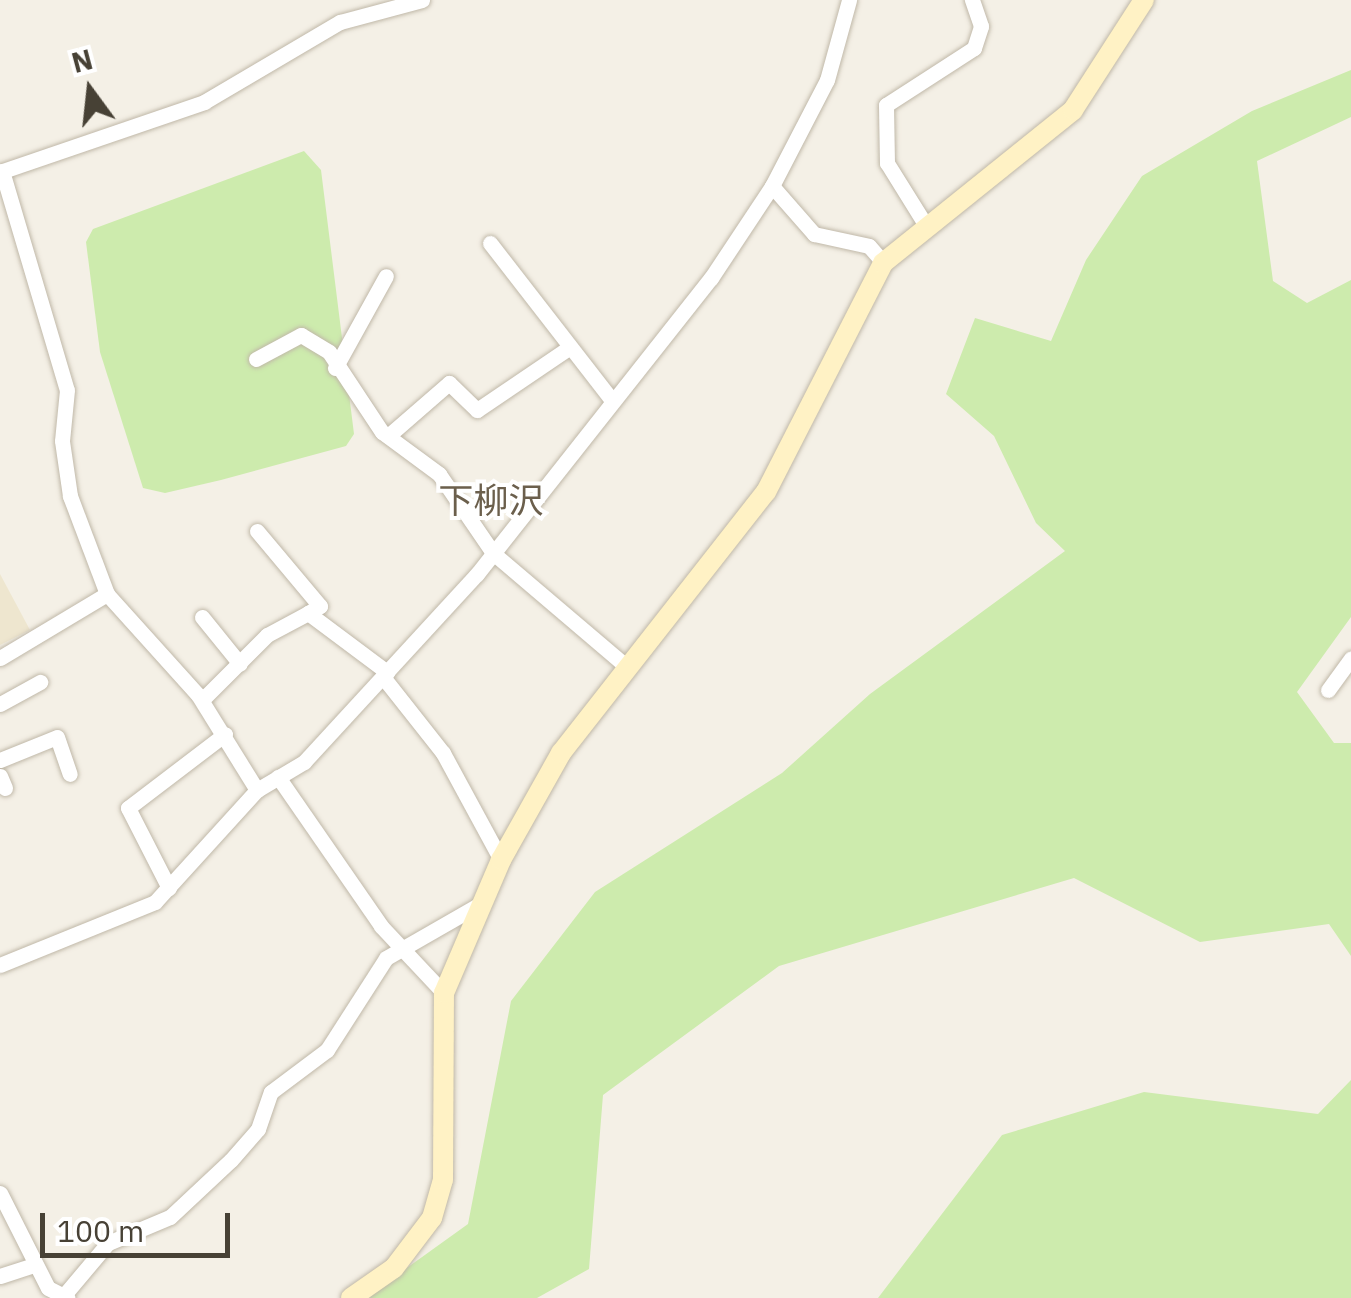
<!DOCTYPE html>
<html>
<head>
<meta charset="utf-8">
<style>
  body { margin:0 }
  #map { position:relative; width:1351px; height:1298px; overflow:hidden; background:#f4f0e6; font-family:"IBM Plex Sans","Noto Sans JP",sans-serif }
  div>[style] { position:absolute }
  .education>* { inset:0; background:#eee6cf }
  .green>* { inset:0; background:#cdebad }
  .roads { filter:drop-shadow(0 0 2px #c0b8a8) drop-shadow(0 0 2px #c0b8a8) }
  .street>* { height:15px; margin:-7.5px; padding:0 7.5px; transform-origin:7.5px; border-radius:7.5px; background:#fff }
  .secondary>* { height:20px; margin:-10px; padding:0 10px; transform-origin:10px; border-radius:10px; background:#fff2c5 }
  span { translate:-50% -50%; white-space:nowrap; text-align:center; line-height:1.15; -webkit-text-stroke:8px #fff; paint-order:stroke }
  .neighbourhood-label { font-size:35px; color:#6b5f4c }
  .north { position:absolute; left:40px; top:40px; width:100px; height:100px; -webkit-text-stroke:8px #fff; paint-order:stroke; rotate:345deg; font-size:28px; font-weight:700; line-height:40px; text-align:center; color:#474135 }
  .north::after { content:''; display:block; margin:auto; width:35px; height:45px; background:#474135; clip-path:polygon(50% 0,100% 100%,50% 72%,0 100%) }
  .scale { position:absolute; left:40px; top:1213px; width:190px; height:45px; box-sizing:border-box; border:5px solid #474135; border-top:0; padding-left:12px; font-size:30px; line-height:35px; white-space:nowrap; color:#474135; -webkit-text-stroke:8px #fff; paint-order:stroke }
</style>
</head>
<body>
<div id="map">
  <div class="education">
    <i style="clip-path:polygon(0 574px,30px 630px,0 645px)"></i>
  </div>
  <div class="green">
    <i style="clip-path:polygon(1351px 70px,1351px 117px,1257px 161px,1273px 281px,1307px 303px,1351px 280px,1351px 617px,1297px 692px,1334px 743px,1351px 743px,1351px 956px,1329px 924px,1200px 942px,1074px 878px,779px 966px,603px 1095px,589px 1269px,537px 1298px,365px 1298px,468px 1224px,511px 1001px,595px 892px,782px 773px,870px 694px,1065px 551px,1036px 523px,994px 436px,946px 394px,975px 318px,1051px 341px,1086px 260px,1142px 176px,1252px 111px)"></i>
    <i style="clip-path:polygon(304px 151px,321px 170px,354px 434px,346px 446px,221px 480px,165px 493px,143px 488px,100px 352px,86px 242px,93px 229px)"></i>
    <i style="clip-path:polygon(1351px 1080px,1351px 1298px,878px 1298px,1002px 1135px,1144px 1092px,1318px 1114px)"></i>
  </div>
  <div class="roads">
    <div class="street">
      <i style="left:2px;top:171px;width:228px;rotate:73.5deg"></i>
      <i style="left:67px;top:390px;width:51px;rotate:95.6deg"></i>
      <i style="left:62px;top:441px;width:56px;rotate:81.7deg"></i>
      <i style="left:70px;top:496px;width:105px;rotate:69.3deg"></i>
      <i style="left:107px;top:594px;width:136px;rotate:48deg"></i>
      <i style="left:198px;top:695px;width:112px;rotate:58.2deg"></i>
      <i style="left:0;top:172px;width:216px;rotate:-18.9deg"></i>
      <i style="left:204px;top:102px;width:158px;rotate:-30.5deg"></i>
      <i style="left:340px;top:22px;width:85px;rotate:-15deg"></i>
      <i style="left:772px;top:186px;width:64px;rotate:48.8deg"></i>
      <i style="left:814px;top:234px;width:56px;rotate:12.3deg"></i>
      <i style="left:869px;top:246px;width:23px;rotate:49deg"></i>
      <i style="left:925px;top:224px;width:72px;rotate:-121.9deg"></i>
      <i style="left:887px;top:163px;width:58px;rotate:-91deg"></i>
      <i style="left:886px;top:105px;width:105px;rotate:-32.9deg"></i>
      <i style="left:974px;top:48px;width:23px;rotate:-72deg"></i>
      <i style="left:981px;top:26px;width:28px;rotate:-109deg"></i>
      <i style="left:490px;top:243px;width:197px;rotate:52.2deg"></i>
      <i style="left:256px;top:359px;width:51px;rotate:-28.1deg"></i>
      <i style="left:301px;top:335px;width:33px;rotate:31deg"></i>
      <i style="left:329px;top:352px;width:96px;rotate:56.5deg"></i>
      <i style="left:382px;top:432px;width:71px;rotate:36.4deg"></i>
      <i style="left:439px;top:474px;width:96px;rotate:55.6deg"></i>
      <i style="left:493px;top:553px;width:177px;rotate:40.4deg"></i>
      <i style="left:335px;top:368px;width:105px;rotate:-61deg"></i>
      <i style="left:388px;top:436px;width:81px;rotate:-41deg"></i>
      <i style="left:449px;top:383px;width:39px;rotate:44deg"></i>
      <i style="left:477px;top:410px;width:112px;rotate:-34.1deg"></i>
      <i style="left:257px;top:531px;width:98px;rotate:50deg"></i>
      <i style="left:320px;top:606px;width:14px;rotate:150deg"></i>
      <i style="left:202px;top:617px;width:60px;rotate:51deg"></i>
      <i style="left:0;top:658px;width:125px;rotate:-30.9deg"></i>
      <i style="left:383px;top:677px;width:97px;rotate:51.7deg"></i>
      <i style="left:443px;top:753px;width:122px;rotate:61.5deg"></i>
      <i style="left:1328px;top:690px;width:39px;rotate:-54deg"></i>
      <i style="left:202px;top:700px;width:92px;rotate:-45deg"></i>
      <i style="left:267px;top:635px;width:47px;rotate:-28.2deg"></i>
      <i style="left:308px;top:613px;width:99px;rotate:36.8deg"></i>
      <i style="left:0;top:704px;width:46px;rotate:-28.8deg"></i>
      <i style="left:0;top:760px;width:61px;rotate:-22deg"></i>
      <i style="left:57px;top:737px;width:39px;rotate:71deg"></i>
      <i style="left:0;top:776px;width:13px;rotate:67deg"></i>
      <i style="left:278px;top:777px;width:181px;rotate:55.3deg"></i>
      <i style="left:381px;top:926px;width:92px;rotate:46.8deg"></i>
      <i style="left:169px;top:888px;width:90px;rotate:-117.1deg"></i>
      <i style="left:128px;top:808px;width:122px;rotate:-37.3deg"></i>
      <i style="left:0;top:965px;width:167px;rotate:-22.1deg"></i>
      <i style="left:155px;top:902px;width:151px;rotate:-47.7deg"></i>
      <i style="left:257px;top:790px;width:55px;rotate:-30.8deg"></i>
      <i style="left:304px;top:762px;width:255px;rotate:-47.4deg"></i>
      <i style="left:477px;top:574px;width:377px;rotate:-51.7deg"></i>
      <i style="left:711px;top:278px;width:110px;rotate:-56.5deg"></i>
      <i style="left:772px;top:186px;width:119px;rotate:-62.6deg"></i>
      <i style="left:827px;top:80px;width:83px;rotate:-74.6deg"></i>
      <i style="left:0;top:1193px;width:106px;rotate:63.2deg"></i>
      <i style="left:48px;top:1288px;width:22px;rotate:27deg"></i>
      <i style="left:0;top:1276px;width:36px;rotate:-18deg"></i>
      <i style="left:65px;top:1294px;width:67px;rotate:-49.9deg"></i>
      <i style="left:108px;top:1243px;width:67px;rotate:-22.8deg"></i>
      <i style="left:170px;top:1217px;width:83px;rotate:-43.1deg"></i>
      <i style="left:231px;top:1160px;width:41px;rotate:-48.9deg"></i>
      <i style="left:258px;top:1129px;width:39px;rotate:-71deg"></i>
      <i style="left:271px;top:1092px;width:70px;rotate:-36.9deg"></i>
      <i style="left:327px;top:1050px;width:109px;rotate:-57.3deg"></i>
      <i style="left:386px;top:958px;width:111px;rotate:-29.8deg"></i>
    </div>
    <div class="secondary">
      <i style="left:351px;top:1298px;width:52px;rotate:-34.9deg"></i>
      <i style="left:394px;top:1268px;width:63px;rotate:-52.8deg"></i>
      <i style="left:432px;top:1218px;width:40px;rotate:-74deg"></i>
      <i style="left:443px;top:1180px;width:187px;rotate:-89.7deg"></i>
      <i style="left:444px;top:993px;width:145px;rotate:-66.8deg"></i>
      <i style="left:501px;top:860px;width:123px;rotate:-60.7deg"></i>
      <i style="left:561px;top:753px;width:332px;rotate:-51.9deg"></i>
      <i style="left:766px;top:492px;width:257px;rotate:-62.9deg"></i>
      <i style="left:883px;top:263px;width:244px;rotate:-38.8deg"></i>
      <i style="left:1073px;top:110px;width:131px;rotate:-57.2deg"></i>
    </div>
  </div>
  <div class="neighbourhood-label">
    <span style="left:491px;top:500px">下柳沢</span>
  </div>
  <div class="north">N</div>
  <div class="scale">100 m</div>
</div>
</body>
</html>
